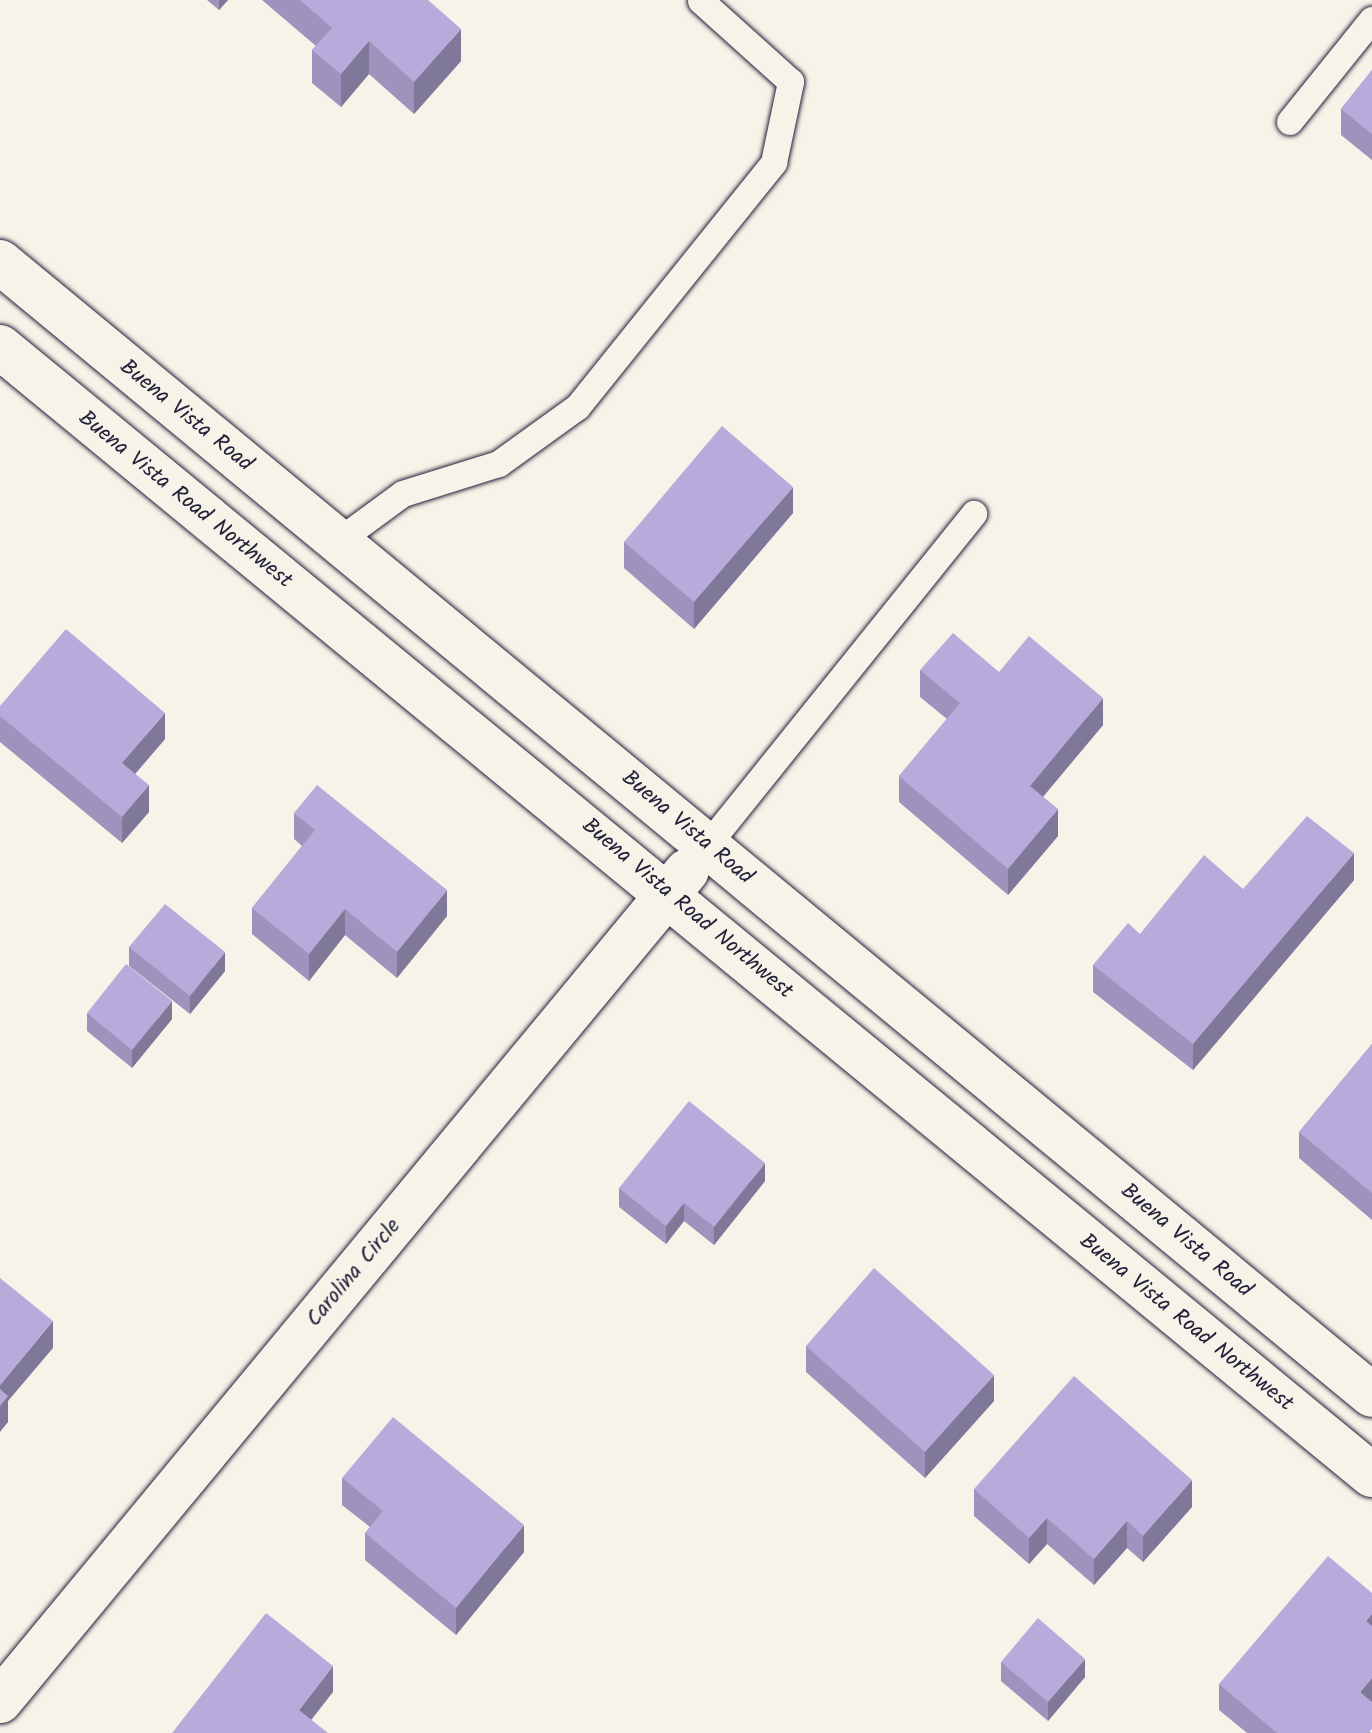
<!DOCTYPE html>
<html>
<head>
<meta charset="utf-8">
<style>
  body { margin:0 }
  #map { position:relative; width:1372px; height:1733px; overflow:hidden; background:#f7f3e8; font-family:Kalam,sans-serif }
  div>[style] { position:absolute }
  .roads { filter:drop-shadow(0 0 2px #22223b) drop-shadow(0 0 2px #22223b) }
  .lane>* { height:26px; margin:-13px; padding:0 13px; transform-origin:13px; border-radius:13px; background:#f7f3e8 }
  .street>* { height:44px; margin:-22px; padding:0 22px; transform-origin:22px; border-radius:22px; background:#f7f3e8 }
  .wall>* { inset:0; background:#9d93bc }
  .shaded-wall>* { inset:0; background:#807899 }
  .building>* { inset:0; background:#b7abdb }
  span { translate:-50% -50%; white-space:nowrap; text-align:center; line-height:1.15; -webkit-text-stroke:7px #f7f3e8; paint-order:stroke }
  .street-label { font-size:22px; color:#22223b }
</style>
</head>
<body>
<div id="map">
  <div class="roads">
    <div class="lane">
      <i style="left:1290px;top:122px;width:131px;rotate:-51.2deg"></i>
      <i style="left:339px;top:541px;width:79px;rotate:-36.3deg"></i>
      <i style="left:403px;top:494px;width:101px;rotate:-17.4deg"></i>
      <i style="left:499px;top:464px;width:97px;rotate:-35.8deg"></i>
      <i style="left:578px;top:407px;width:313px;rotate:-51.2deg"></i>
      <i style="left:774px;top:163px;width:83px;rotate:-78.1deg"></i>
      <i style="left:791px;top:82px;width:121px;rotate:-138deg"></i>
      <i style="left:708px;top:845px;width:425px;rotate:-51.2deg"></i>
    </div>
    <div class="street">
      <i style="left:0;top:262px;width:1779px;rotate:39.55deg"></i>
      <i style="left:0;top:347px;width:1776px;rotate:39.43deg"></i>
      <i style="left:0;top:1701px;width:1077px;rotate:-50.39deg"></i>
    </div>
  </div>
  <div class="wall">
    <i style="clip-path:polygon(207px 0,228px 0,219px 10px)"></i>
    <i style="clip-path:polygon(262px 0,428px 0,461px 61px,414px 114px,369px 74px,341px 107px,312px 83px,312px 50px,316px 46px)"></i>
    <i style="clip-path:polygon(1372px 70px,1372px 160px,1341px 135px,1341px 109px)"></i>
    <i style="clip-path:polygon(793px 513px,694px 629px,624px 568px,624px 542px)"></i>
    <i style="clip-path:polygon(920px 670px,999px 672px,1103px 725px,1043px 797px,1058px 836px,1008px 895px,899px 802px,899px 776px,947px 719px,920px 697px)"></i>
    <i style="clip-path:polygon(0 706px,165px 739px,135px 774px,149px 812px,122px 843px,0 742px)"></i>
    <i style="clip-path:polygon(294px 813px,447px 916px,397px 978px,345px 935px,309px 981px,252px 934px,252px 908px,302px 846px,294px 839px)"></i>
    <i style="clip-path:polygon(1354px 880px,1193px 1070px,1093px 992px,1093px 965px,1140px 934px,1243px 889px)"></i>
    <i style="clip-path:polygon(129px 947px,225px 971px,190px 1014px,129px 966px)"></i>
    <i style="clip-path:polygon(87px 1013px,172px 1019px,132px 1068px,87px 1031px)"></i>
    <i style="clip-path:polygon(1372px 1044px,1372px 1220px,1299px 1158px,1299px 1132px)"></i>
    <i style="clip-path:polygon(765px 1181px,714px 1245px,684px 1221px,666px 1244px,619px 1207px,619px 1188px)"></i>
    <i style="clip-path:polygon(806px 1346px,994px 1401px,925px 1478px,806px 1372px)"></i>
    <i style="clip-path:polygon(342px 1478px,524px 1552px,456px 1635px,365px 1560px,365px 1533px,370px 1527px,342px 1505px)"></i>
    <i style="clip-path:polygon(974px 1489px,1192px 1507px,1143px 1562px,1127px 1548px,1094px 1585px,1047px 1544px,1029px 1564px,974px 1516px)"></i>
    <i style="clip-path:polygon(1001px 1662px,1085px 1677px,1048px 1721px,1001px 1681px)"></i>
    <i style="clip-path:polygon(1219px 1684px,1372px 1733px,1247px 1733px,1219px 1710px)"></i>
  </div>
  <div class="shaded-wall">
    <i style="clip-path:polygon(219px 0,228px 0,219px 10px)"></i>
    <i style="clip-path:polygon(461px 29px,461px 61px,414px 114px,414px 82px)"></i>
    <i style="clip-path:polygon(369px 41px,369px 74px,341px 107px,341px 74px)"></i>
    <i style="clip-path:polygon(793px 487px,793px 513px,694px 629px,694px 602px)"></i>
    <i style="clip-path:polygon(1103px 698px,1103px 725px,1030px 812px,1030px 786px)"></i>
    <i style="clip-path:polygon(165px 713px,165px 739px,122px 789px,122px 763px)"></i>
    <i style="clip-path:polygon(149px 785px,149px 812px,122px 843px,122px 817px)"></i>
    <i style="clip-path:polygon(1058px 809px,1058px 836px,1008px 895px,1008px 869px)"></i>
    <i style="clip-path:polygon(1354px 853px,1354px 880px,1193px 1070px,1193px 1044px)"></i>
    <i style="clip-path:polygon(447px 890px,447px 916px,397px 978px,397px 952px)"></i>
    <i style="clip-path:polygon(345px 909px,345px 935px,309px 981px,309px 954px)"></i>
    <i style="clip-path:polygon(225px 952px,225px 971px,190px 1014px,190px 996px)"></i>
    <i style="clip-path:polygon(172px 1001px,172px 1019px,132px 1068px,132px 1050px)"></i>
    <i style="clip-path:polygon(765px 1163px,765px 1181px,714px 1245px,714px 1227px)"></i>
    <i style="clip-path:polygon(684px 1203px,684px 1221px,666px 1244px,666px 1226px)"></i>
    <i style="clip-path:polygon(53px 1321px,53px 1348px,8px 1401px,8px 1422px,0 1432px,0 1385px)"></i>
    <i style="clip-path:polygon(994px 1375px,994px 1401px,925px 1478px,925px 1452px)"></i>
    <i style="clip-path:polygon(1192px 1480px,1192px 1507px,1143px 1562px,1143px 1536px)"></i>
    <i style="clip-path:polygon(1047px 1518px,1047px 1544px,1029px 1564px,1029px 1538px)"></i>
    <i style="clip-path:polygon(1127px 1521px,1127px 1548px,1094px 1585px,1094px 1559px)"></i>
    <i style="clip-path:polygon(524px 1525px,524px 1552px,456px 1635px,456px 1608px)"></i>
    <i style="clip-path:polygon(1372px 1614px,1372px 1640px,1366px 1621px)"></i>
    <i style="clip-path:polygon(1085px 1659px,1085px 1677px,1048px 1721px,1048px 1702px)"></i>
    <i style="clip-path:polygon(333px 1666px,333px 1692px,301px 1733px,299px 1710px)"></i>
    <i style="clip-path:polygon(1372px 1678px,1372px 1705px,1360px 1692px)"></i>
  </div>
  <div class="building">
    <i style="clip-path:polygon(300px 0,428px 0,461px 29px,414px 82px,369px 41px,341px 74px,312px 50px,332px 28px)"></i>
    <i style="clip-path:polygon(1372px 70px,1372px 134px,1341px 109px)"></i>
    <i style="clip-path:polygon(722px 426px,793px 487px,694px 602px,624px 542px)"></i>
    <i style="clip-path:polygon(66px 629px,165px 713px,122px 763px,149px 785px,122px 817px,0 716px,0 706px)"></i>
    <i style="clip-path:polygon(953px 633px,999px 672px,1029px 636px,1103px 698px,1030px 786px,1058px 809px,1008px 869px,899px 776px,960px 703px,920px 670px)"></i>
    <i style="clip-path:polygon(317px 785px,447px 890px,397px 952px,345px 909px,309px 954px,252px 908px,315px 830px,294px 813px)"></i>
    <i style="clip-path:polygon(1307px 816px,1354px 853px,1193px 1044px,1093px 965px,1128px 923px,1140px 934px,1204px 855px,1243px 889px)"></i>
    <i style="clip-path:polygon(165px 904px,225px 952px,190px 996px,129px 947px)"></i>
    <i style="clip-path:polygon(126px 964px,172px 1001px,132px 1050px,87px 1013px)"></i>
    <i style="clip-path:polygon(1372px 1044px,1372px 1193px,1299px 1132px)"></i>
    <i style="clip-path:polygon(689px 1101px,765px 1163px,714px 1227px,684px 1203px,666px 1226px,619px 1188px)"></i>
    <i style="clip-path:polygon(874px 1268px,994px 1375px,925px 1452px,806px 1346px)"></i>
    <i style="clip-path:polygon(0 1278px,53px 1321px,0 1385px)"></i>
    <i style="clip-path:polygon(1074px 1376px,1192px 1480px,1143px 1536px,1127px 1521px,1094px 1559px,1047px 1518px,1029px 1538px,974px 1489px)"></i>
    <i style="clip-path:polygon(0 1389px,8px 1396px,0 1406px)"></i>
    <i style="clip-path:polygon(393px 1417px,524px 1525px,456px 1608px,365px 1533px,383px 1511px,342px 1478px)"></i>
    <i style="clip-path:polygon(1328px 1556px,1372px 1593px,1372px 1614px,1366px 1621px,1372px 1626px,1372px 1678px,1360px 1692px,1372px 1702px,1372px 1729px,1368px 1733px,1277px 1733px,1219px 1684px)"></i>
    <i style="clip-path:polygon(266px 1613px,333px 1666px,299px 1710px,328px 1733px,172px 1733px)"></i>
    <i style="clip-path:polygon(1038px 1618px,1085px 1659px,1048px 1702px,1001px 1662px)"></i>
  </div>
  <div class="street-label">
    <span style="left:186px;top:416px;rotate:39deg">Buena Vista Road</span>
    <span style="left:185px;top:500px;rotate:39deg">Buena Vista Road Northwest</span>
    <span style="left:687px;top:828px;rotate:40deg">Buena Vista Road</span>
    <span style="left:687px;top:909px;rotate:40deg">Buena Vista Road Northwest</span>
    <span style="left:1186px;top:1241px;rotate:40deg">Buena Vista Road</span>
    <span style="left:354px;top:1273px;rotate:-50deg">Carolina Circle</span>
    <span style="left:1186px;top:1323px;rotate:39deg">Buena Vista Road Northwest</span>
  </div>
</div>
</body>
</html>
